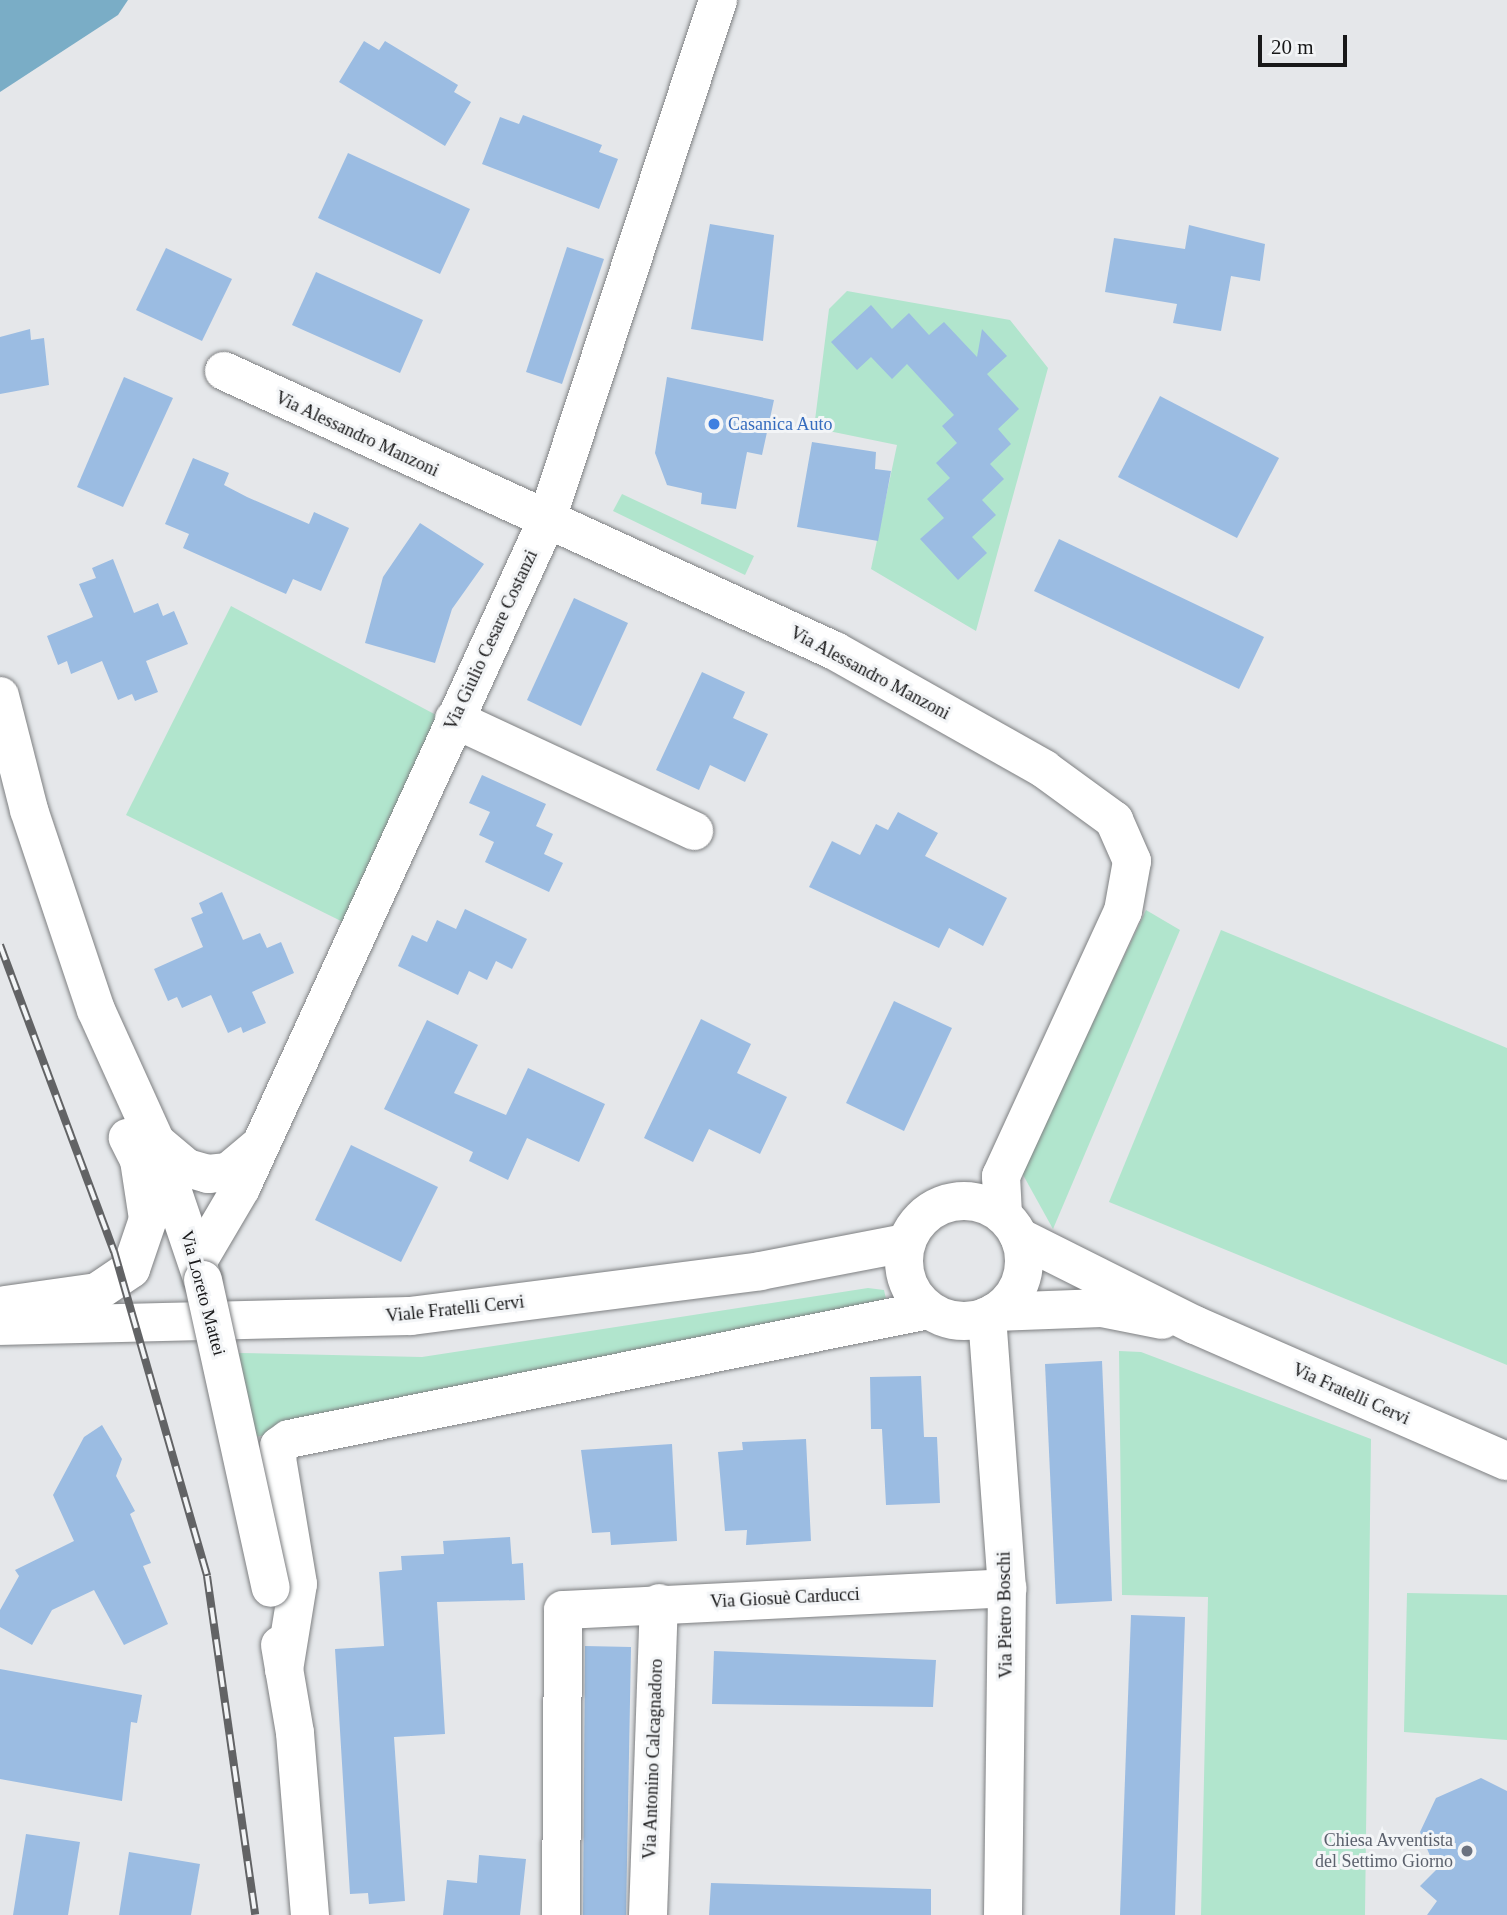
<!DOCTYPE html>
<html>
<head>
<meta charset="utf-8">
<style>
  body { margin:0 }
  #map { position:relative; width:1507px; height:1915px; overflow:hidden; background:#e5e7ea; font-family:"Times New Roman",serif }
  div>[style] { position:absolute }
  .green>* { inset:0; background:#b1e5cd }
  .water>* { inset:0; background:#7aadc6 }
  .building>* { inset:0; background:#9bbce2 }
  .roads { filter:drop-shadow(0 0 2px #7e8082) drop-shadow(0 0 2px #7e8082) }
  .minor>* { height:38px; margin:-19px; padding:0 19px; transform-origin:19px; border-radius:19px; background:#fff }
  .minor>.ring { margin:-19px; padding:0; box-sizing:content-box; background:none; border:38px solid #fff; border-radius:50% }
  .rail>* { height:8px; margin-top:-4px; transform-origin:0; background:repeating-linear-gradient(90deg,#f3f5f7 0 16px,#626365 0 32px); box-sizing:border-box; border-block:2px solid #626365 }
  .bridges { filter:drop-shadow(0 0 2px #7e8082) drop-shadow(0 0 2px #7e8082) }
  .minor-bridge>* { height:38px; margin:-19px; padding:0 19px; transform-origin:19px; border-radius:19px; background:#fff }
  .dots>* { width:19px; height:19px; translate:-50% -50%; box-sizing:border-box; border:4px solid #f3f5f7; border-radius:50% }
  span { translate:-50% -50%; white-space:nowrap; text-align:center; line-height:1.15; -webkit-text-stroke:6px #f3f5f7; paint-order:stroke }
  .shop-label { font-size:18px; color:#366cbe }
  .left { translate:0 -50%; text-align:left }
  .street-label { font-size:18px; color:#181819 }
  .worship-label { font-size:18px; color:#5b616d }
  .right { translate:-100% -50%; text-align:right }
  .scale { position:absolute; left:1258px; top:35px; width:89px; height:32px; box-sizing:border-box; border:4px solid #181819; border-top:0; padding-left:9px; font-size:21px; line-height:24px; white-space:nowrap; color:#181819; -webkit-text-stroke:5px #f3f5f7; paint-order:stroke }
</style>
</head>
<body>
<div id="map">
  <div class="green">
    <i style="clip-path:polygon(847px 291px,1010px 320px,1048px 368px,976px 631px,871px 569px,897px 445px,814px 428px,829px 309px)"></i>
    <i style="clip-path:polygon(622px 494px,754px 556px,745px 575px,613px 511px)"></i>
    <i style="clip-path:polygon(231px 606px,438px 716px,345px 923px,126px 815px)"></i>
    <i style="clip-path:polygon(1146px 910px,1180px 930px,1053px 1229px,1022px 1173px)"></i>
    <i style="clip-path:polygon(1221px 930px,1507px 1048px,1507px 1365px,1109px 1202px)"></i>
    <i style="clip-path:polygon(868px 1288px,884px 1290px,886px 1299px,256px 1437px,239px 1353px,422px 1357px)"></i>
    <i style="clip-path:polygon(1119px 1351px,1141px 1352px,1371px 1439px,1365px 1915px,1201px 1915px,1208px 1597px,1122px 1595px)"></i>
    <i style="clip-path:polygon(1407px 1593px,1507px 1595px,1507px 1740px,1404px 1732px)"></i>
  </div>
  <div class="water">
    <i style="clip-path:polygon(0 0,128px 0,118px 15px,0 92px)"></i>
  </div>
  <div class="building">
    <i style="clip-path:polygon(364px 41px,379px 50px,385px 41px,458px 85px,454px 92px,471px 102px,445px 146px,339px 82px)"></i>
    <i style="clip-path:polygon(523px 115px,602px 145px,599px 152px,618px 159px,599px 209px,482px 164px,500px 117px,519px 124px)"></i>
    <i style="clip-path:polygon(348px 153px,470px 209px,440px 274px,318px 218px)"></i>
    <i style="clip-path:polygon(710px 224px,774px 235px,763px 341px,691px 329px)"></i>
    <i style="clip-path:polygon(1189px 225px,1265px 244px,1260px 281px,1231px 276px,1221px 331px,1173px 323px,1177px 304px,1105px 292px,1114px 238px,1185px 249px)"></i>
    <i style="clip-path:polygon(567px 247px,604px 259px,562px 384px,526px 372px)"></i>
    <i style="clip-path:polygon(166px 248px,232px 279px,202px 341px,136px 310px)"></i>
    <i style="clip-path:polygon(316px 272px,423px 320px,400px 373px,292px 325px)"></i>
    <i style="clip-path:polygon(871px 305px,892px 329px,909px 313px,929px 335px,944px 322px,977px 357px,982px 329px,1007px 356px,987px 374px,1019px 409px,998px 429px,1011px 444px,990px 464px,1004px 479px,982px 500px,996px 515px,972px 537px,987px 553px,958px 580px,920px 539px,944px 518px,927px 499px,950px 478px,936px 463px,957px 443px,942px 426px,954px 415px,907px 364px,892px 379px,871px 357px,857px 370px,831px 342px)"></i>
    <i style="clip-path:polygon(30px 329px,31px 340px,44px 338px,49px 385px,0 394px,0 337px)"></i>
    <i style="clip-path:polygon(124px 377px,173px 398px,123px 507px,77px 487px)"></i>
    <i style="clip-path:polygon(667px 377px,774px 400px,762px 455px,747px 452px,736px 509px,701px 504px,702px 493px,667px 485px,655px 453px)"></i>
    <i style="clip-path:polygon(1160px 396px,1279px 458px,1237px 538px,1118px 477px)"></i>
    <i style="clip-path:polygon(812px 442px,876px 452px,875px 469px,891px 471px,878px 541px,797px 527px)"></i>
    <i style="clip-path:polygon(193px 458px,229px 473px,224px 485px,247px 497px,309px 524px,314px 512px,349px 528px,321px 591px,293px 579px,286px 594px,183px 548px,189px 534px,165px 524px)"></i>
    <i style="clip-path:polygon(420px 523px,484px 564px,452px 609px,435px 663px,365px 643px,383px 577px)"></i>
    <i style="clip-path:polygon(1059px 539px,1264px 637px,1239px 689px,1034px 591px)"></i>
    <i style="clip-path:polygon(113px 559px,134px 613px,158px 603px,163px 616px,174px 611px,188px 644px,146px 661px,158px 692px,135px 701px,132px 694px,118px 700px,102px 661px,71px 674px,67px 661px,58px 665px,47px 636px,93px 617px,79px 584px,96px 578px,92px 568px)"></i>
    <i style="clip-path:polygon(574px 598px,628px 623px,581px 726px,527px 700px)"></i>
    <i style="clip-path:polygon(702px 672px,745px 692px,733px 718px,768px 734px,745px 782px,710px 765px,699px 790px,656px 770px)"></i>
    <i style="clip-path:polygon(482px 775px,546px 804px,536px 826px,553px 834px,544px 854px,563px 863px,549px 892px,485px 862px,494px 842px,479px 835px,490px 812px,469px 803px)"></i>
    <i style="clip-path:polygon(898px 812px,938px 833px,925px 856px,1007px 898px,983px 946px,949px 928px,939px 948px,809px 887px,832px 841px,860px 855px,876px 824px,888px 830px)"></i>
    <i style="clip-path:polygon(222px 892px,243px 940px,260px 933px,267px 948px,281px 942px,294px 973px,252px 992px,266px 1023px,243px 1033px,241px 1027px,228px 1033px,211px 995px,182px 1008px,177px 997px,168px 1001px,154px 969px,203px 947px,191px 918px,203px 913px,199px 903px)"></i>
    <i style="clip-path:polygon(465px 909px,527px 939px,512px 969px,496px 961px,487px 980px,469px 971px,458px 995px,398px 966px,412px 935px,427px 942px,437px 920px,456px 929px)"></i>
    <i style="clip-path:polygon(894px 1001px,952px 1028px,904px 1131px,846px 1103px)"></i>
    <i style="clip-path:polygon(701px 1019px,751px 1044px,737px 1073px,787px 1097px,760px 1154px,709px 1129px,693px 1162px,644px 1138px)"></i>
    <i style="clip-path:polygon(427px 1020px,478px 1045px,454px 1093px,506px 1115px,528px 1068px,605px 1104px,579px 1162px,527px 1138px,508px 1180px,469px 1161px,473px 1152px,384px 1109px)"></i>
    <i style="clip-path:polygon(351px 1145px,438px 1187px,401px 1262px,315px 1220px)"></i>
    <i style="clip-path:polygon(1102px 1361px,1112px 1601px,1056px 1604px,1045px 1364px)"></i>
    <i style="clip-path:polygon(921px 1376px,924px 1437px,937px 1437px,940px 1503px,886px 1505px,882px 1429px,871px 1429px,870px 1377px)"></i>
    <i style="clip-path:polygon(102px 1425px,122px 1459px,116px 1476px,135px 1511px,130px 1514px,151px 1563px,143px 1566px,168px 1624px,124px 1645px,94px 1590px,52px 1610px,32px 1645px,0 1627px,0 1610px,19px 1576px,15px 1570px,74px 1541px,53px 1495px,84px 1437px)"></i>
    <i style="clip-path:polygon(806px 1439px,811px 1541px,746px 1545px,747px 1530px,725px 1531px,718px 1452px,743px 1450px,742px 1442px)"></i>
    <i style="clip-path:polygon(672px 1444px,677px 1541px,611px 1545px,610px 1532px,592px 1533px,581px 1450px)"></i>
    <i style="clip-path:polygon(510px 1537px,512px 1564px,523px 1563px,525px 1600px,437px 1602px,445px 1734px,394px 1737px,405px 1901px,369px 1904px,368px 1893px,350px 1894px,335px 1649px,384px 1646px,379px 1572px,402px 1570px,401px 1556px,444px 1554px,443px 1541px)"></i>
    <i style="clip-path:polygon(1131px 1615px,1185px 1617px,1175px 1915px,1120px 1915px)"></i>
    <i style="clip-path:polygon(585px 1646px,631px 1647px,626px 1915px,583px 1915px)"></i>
    <i style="clip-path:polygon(714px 1651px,936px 1660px,933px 1707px,712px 1704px)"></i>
    <i style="clip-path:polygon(0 1669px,142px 1695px,137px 1723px,131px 1722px,122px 1801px,0 1779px)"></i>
    <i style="clip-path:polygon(1481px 1778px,1507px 1791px,1507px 1915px,1427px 1915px,1437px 1901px,1420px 1886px,1436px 1870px,1420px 1832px,1436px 1798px)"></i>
    <i style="clip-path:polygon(26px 1834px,80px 1842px,68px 1915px,13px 1915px)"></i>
    <i style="clip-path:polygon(129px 1852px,200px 1864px,191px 1915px,119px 1915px)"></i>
    <i style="clip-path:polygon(479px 1855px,526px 1859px,520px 1915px,443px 1915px,447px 1880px,477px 1883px)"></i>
    <i style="clip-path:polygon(711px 1883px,931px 1889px,931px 1915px,709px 1915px)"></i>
  </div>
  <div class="roads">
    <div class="minor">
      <i style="left:224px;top:371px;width:672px;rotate:24.62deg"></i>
      <i style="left:835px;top:651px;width:240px;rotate:29.4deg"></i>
      <i style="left:1044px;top:769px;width:87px;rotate:36.1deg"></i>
      <i style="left:1114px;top:820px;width:45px;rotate:66.3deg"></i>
      <i style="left:1132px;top:861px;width:51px;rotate:100.2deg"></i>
      <i style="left:1123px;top:911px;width:292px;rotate:114.7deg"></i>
      <i style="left:1001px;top:1176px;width:39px;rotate:87deg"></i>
      <i style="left:0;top:696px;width:118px;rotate:75.7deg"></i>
      <i style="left:29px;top:810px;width:211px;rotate:71.5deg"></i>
      <i style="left:96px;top:1010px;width:145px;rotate:65.6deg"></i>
      <i style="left:156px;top:1142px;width:144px;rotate:71.3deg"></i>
      <i style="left:454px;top:719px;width:265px;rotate:25deg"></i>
      <i style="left:156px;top:1142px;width:40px;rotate:40deg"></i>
      <i style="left:187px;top:1168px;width:22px;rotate:16deg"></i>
      <i style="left:208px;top:1174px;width:20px;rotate:-6deg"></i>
      <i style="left:228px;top:1172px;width:40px;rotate:-40deg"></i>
      <i class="ring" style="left:904px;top:1201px;width:82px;height:82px"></i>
      <i style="left:1019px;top:1237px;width:197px;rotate:26.6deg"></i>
      <i style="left:1195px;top:1325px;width:340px;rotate:23.6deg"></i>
      <i style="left:198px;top:1261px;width:85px;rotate:-59.5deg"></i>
      <i style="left:241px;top:1188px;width:733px;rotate:-65.39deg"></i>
      <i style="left:546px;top:522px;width:550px;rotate:-71.76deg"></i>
      <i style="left:5px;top:1305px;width:93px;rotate:-8deg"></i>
      <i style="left:97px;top:1292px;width:41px;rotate:-34.1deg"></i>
      <i style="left:131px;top:1269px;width:53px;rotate:-71.2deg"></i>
      <i style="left:148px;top:1219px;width:60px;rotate:-98.7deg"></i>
      <i style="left:139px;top:1160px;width:25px;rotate:-117deg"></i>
      <i style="left:995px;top:1312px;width:107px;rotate:-2.1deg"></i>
      <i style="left:1102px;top:1308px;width:61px;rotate:11.3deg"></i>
      <i style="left:987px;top:1316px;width:273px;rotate:85.8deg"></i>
      <i style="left:1007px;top:1588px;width:327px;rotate:90.7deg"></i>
      <i style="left:0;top:1326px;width:411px;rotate:-1.4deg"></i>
      <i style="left:411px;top:1316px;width:352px;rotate:-7.3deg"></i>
      <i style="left:760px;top:1271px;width:149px;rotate:-10.9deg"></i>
      <i style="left:280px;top:1645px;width:89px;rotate:80.3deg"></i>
      <i style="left:295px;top:1733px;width:183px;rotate:85.3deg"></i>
      <i style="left:284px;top:1670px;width:87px;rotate:-80.8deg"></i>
      <i style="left:298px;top:1584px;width:127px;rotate:-99.5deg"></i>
      <i style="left:277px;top:1459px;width:13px;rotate:-81deg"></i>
      <i style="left:279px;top:1446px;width:12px;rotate:-35deg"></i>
      <i style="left:289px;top:1439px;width:652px;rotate:-11.41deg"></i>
      <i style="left:561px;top:1915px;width:305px;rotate:-89.6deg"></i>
      <i style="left:563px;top:1610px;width:445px;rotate:-2.8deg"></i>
      <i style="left:648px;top:1915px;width:312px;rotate:-88deg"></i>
    </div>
  </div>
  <div class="rail">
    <i style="left:0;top:945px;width:327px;rotate:69.6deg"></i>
    <i style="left:114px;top:1251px;width:338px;rotate:74deg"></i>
    <i style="left:207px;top:1576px;width:342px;rotate:81.9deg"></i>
  </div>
  <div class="bridges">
    <div class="minor-bridge">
      <i style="left:203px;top:1280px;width:315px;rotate:77.6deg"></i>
    </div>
  </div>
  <div class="dots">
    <i style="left:714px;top:424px;background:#3f7fe0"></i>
    <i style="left:1467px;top:1851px;background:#6b7280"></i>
  </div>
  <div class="shop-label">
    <span class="left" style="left:728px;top:424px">Casanica Auto</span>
  </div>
  <div class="street-label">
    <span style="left:357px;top:434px;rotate:25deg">Via Alessandro Manzoni</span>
    <span style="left:491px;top:640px;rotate:-65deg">Via Giulio Cesare Costanzi</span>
    <span style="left:870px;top:673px;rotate:28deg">Via Alessandro Manzoni</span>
    <span style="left:203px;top:1293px;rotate:75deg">Via Loreto Mattei</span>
    <span style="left:455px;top:1309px;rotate:-6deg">Viale Fratelli Cervi</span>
    <span style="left:1351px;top:1394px;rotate:24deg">Via Fratelli Cervi</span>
    <span style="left:785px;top:1598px;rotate:-3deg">Via Giosuè Carducci</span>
    <span style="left:1005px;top:1615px;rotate:-91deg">Via Pietro Boschi</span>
    <span style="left:653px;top:1759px;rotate:-88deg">Via Antonino Calcagnadoro</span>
  </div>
  <div class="worship-label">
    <span class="right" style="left:1453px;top:1851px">Chiesa Avventista<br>del Settimo Giorno</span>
  </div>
  <div class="scale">20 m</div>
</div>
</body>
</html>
